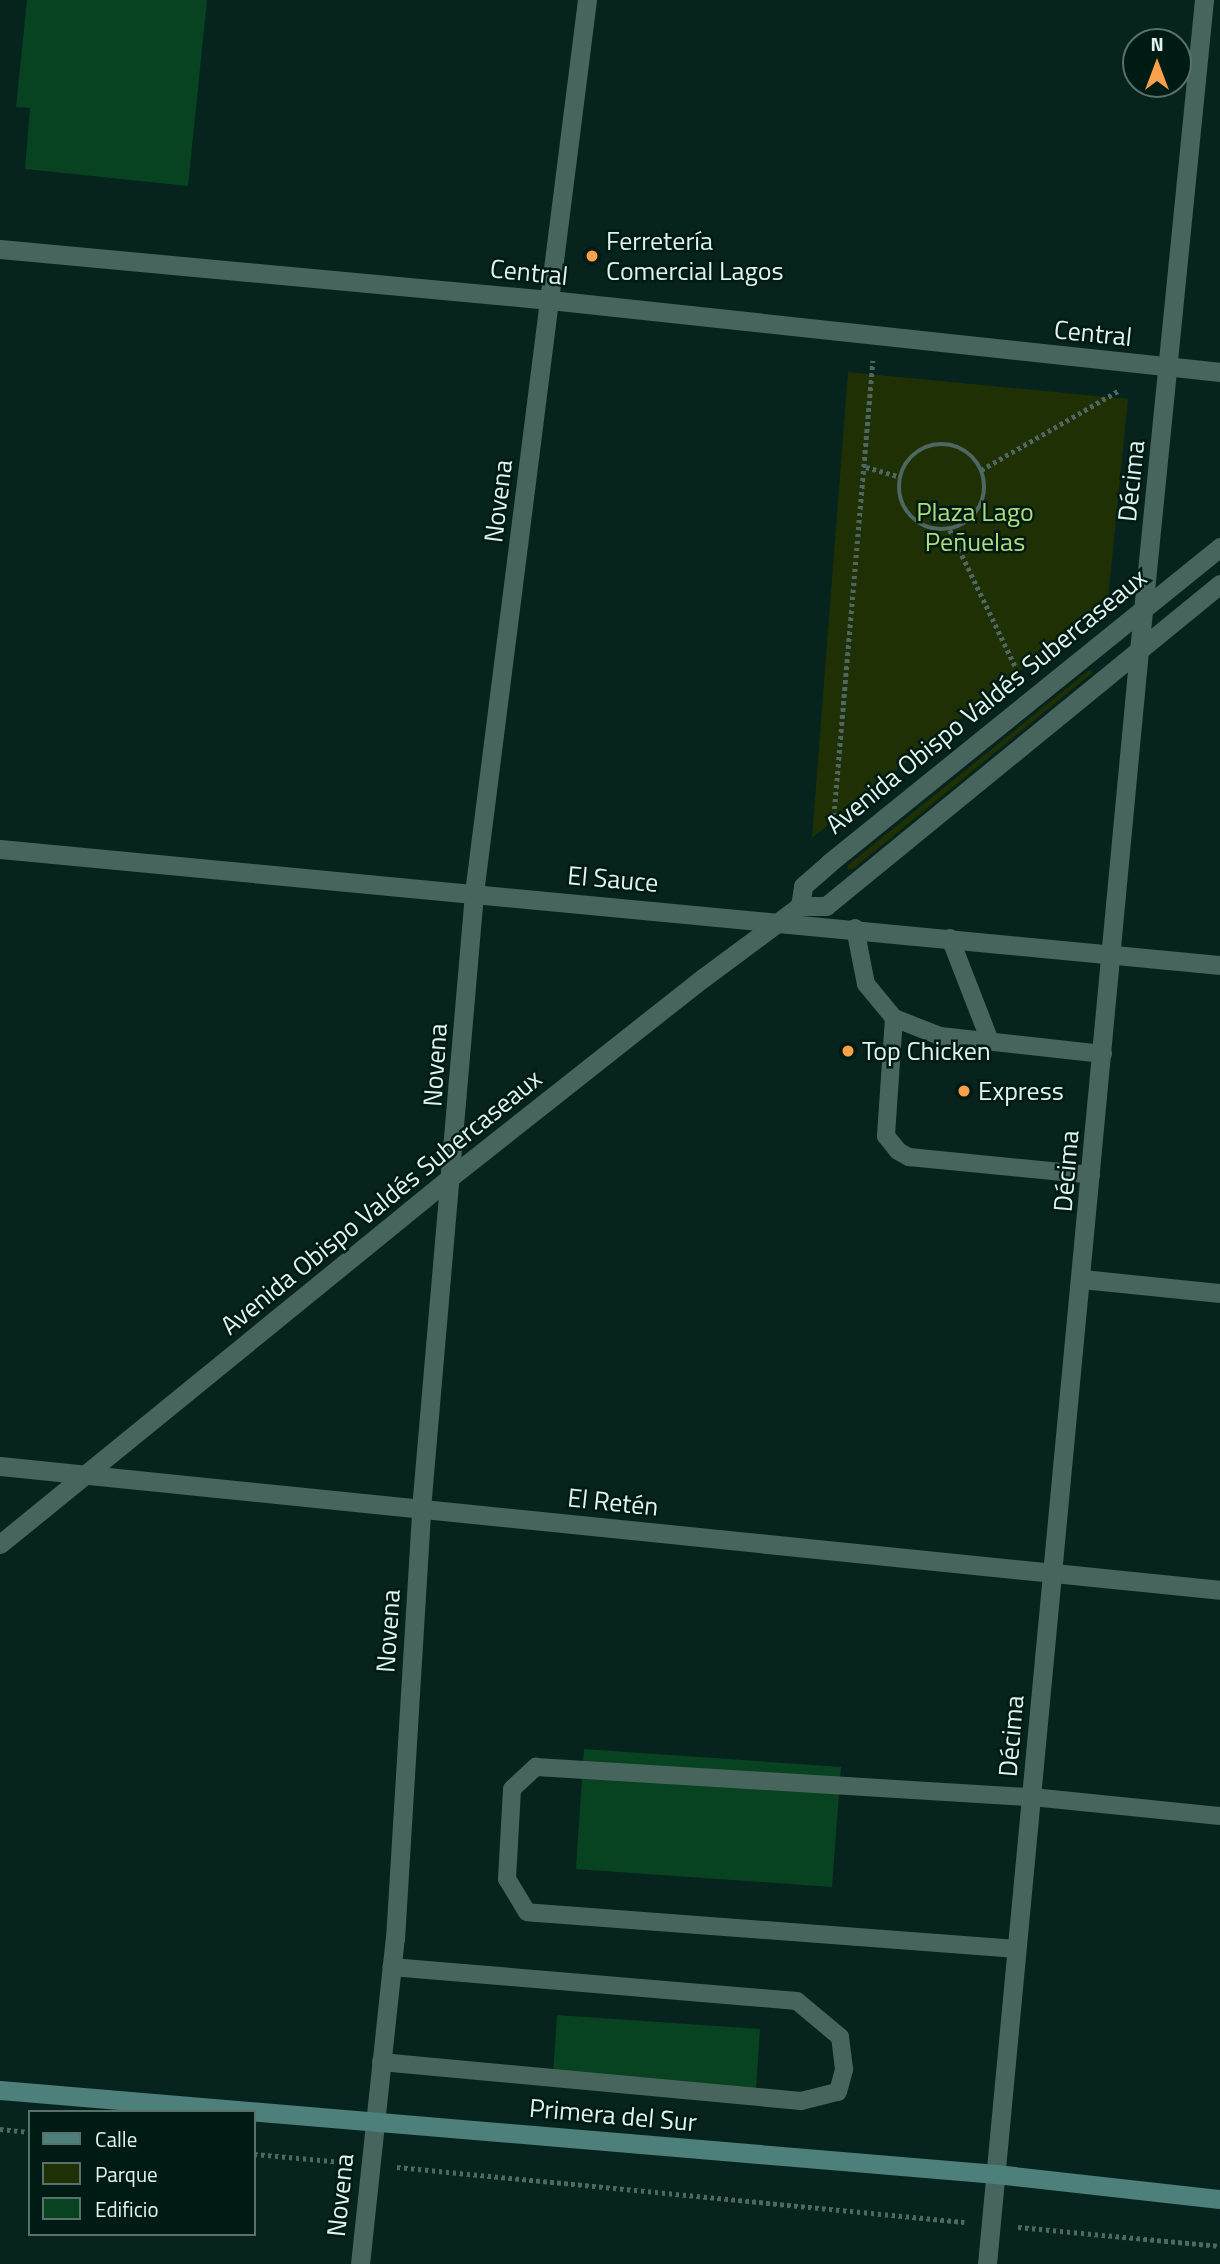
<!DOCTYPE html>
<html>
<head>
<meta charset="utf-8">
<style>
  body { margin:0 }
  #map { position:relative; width:1220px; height:2264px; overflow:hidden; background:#06241d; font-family:"Titillium Web",sans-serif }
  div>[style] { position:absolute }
  .green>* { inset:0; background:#1f3004 }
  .building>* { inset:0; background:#074320 }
  .path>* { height:4.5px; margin-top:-2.25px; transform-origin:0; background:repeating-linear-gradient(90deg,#4e6761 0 3.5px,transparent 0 7px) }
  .path>.ring { margin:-2.25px; padding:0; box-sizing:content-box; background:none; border:4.5px solid #4e6761; border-radius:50% }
  .service>* { height:18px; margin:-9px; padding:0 9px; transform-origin:9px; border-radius:9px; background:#47655c }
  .minor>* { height:19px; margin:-9.5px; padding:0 9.5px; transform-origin:9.5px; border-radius:9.5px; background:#47655c }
  .tertiary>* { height:19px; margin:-9.5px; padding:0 9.5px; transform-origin:9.5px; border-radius:9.5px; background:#47655c }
  .secondary>* { height:19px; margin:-9.5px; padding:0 9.5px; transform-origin:9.5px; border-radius:9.5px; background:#4d807a }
  .dots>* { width:19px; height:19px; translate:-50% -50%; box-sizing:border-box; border:4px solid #001a14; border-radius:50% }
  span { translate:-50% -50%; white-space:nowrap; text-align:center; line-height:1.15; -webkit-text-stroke:5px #001a14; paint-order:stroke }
  .poi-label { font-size:26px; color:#e2f3ed }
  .left { translate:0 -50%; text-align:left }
  .street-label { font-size:26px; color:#e2f3ed }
  .park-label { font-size:26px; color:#b0dc7a }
  .legend { position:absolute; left:28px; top:2110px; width:228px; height:126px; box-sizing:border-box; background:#001a14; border:2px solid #5a716b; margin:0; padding:9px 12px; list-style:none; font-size:21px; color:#e2f3ed }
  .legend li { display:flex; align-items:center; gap:14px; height:35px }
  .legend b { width:35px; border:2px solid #5a716b }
  .north { position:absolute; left:1122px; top:28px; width:70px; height:70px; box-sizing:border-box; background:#001a14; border:2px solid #5a716b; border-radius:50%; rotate:0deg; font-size:19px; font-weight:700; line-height:28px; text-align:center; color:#e2f3ed }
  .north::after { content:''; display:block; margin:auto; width:24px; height:32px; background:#f9a04c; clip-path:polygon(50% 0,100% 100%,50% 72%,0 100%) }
</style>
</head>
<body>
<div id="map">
  <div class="green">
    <i style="clip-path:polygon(848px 372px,1128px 399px,1108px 600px,812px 838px)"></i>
    <i style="clip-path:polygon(1088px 671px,1091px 670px,1092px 673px,853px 869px,847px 869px,848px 865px)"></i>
  </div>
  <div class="building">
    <i style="clip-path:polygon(27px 0,207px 0,188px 186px,25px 169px,30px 108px,16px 107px)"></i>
    <i style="clip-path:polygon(584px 1749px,841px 1767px,832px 1887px,576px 1869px)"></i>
    <i style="clip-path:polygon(557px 2015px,760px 2029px,756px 2089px,553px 2075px)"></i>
  </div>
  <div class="path">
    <i class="ring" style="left:899px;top:444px;width:81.5px;height:81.5px"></i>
    <i style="left:866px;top:467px;width:35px;rotate:16deg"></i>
    <i style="left:981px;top:470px;width:158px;rotate:-30deg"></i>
    <i style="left:950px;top:530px;width:157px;rotate:64.4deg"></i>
    <i style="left:833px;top:823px;width:464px;rotate:-85.1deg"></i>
    <i style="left:0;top:2129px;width:30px;rotate:6deg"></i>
    <i style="left:254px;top:2154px;width:89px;rotate:5.1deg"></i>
    <i style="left:397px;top:2167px;width:570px;rotate:5.54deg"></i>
    <i style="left:1018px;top:2227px;width:203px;rotate:5.4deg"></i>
  </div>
  <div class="service">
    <i style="left:855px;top:928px;width:57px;rotate:78.9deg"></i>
    <i style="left:866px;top:984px;width:44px;rotate:50.5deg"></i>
    <i style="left:894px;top:1018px;width:49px;rotate:21.4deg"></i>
    <i style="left:940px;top:1036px;width:164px;rotate:6.3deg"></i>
    <i style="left:950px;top:938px;width:110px;rotate:68.8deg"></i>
    <i style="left:894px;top:1018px;width:118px;rotate:93.9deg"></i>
    <i style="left:886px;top:1136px;width:19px;rotate:51deg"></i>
    <i style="left:898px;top:1151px;width:13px;rotate:29deg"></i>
    <i style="left:909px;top:1157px;width:183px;rotate:5.6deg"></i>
    <i style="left:1017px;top:1949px;width:491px;rotate:-175.7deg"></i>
    <i style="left:527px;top:1912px;width:39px;rotate:-121deg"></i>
    <i style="left:507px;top:1879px;width:90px;rotate:-86.8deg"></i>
    <i style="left:512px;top:1789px;width:33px;rotate:-43deg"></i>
    <i style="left:536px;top:1767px;width:497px;rotate:3.5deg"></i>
    <i style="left:1032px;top:1797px;width:189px;rotate:5.8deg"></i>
    <i style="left:381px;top:2062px;width:422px;rotate:5.3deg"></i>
    <i style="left:801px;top:2101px;width:38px;rotate:-14deg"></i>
    <i style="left:838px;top:2092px;width:24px;rotate:-75deg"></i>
    <i style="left:844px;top:2069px;width:32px;rotate:-97deg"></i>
    <i style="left:840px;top:2037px;width:56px;rotate:-140.1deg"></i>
    <i style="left:797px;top:2001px;width:407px;rotate:-175.2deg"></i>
  </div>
  <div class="minor">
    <i style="left:1082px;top:1279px;width:139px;rotate:5.8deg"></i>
    <i style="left:0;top:1466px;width:1226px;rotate:5.8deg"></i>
    <i style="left:360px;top:2264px;width:327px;rotate:-83.9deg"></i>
    <i style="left:395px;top:1939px;width:431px;rotate:-86.5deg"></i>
    <i style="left:421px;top:1509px;width:618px;rotate:-85.08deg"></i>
    <i style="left:474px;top:893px;width:900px;rotate:-82.79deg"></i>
    <i style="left:987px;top:2264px;width:1620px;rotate:-84.62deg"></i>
    <i style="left:1139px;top:651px;width:654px;rotate:-84.3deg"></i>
  </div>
  <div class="tertiary">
    <i style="left:0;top:249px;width:552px;rotate:5.3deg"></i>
    <i style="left:550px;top:300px;width:674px;rotate:6.13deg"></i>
    <i style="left:0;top:849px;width:1226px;rotate:5.43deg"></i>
    <i style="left:800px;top:906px;width:20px;rotate:-81deg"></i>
    <i style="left:803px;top:886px;width:35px;rotate:-41deg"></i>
    <i style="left:829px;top:863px;width:503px;rotate:-38.94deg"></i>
    <i style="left:0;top:1544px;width:583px;rotate:-39.15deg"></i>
    <i style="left:452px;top:1176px;width:320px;rotate:-38.3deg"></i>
    <i style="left:703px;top:978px;width:121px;rotate:-36.6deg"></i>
    <i style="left:800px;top:906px;width:26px"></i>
    <i style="left:826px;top:906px;width:509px;rotate:-39.26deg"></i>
  </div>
  <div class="secondary">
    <i style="left:0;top:2090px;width:1000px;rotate:4.82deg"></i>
    <i style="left:996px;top:2174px;width:225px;rotate:6.4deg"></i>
  </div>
  <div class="dots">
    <i style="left:592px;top:256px;background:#f9a04c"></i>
    <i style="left:848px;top:1051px;background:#f9a04c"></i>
    <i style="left:964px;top:1091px;background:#f9a04c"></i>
  </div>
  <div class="poi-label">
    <span class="left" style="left:606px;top:256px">Ferretería<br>Comercial Lagos</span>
    <span class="left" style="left:862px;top:1051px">Top Chicken</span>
    <span class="left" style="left:978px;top:1091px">Express</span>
  </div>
  <div class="street-label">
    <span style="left:529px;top:272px;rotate:6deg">Central</span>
    <span style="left:1093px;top:333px;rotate:6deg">Central</span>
    <span style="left:1131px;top:481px;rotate:-84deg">Décima</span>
    <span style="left:498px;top:501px;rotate:-83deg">Novena</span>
    <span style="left:986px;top:701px;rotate:-39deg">Avenida Obispo Valdés Subercaseaux</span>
    <span style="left:613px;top:879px;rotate:5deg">El Sauce</span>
    <span style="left:435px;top:1065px;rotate:-86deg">Novena</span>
    <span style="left:1066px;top:1171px;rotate:-85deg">Décima</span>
    <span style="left:381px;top:1202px;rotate:-39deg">Avenida Obispo Valdés Subercaseaux</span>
    <span style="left:613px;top:1502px;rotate:6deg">El Retén</span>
    <span style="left:388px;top:1631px;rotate:-86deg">Novena</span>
    <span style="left:1011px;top:1736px;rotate:-85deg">Décima</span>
    <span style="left:613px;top:2115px;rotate:5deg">Primera del Sur</span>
    <span style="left:340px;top:2195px;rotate:-84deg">Novena</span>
  </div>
  <div class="park-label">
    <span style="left:975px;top:527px">Plaza Lago<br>Peñuelas</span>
  </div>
  <ul class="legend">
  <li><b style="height:9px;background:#4d807a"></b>Calle</li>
  <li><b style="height:19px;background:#1f3004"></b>Parque</li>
  <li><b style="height:19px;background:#074320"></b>Edificio</li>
  </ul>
  <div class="north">N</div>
</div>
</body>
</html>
